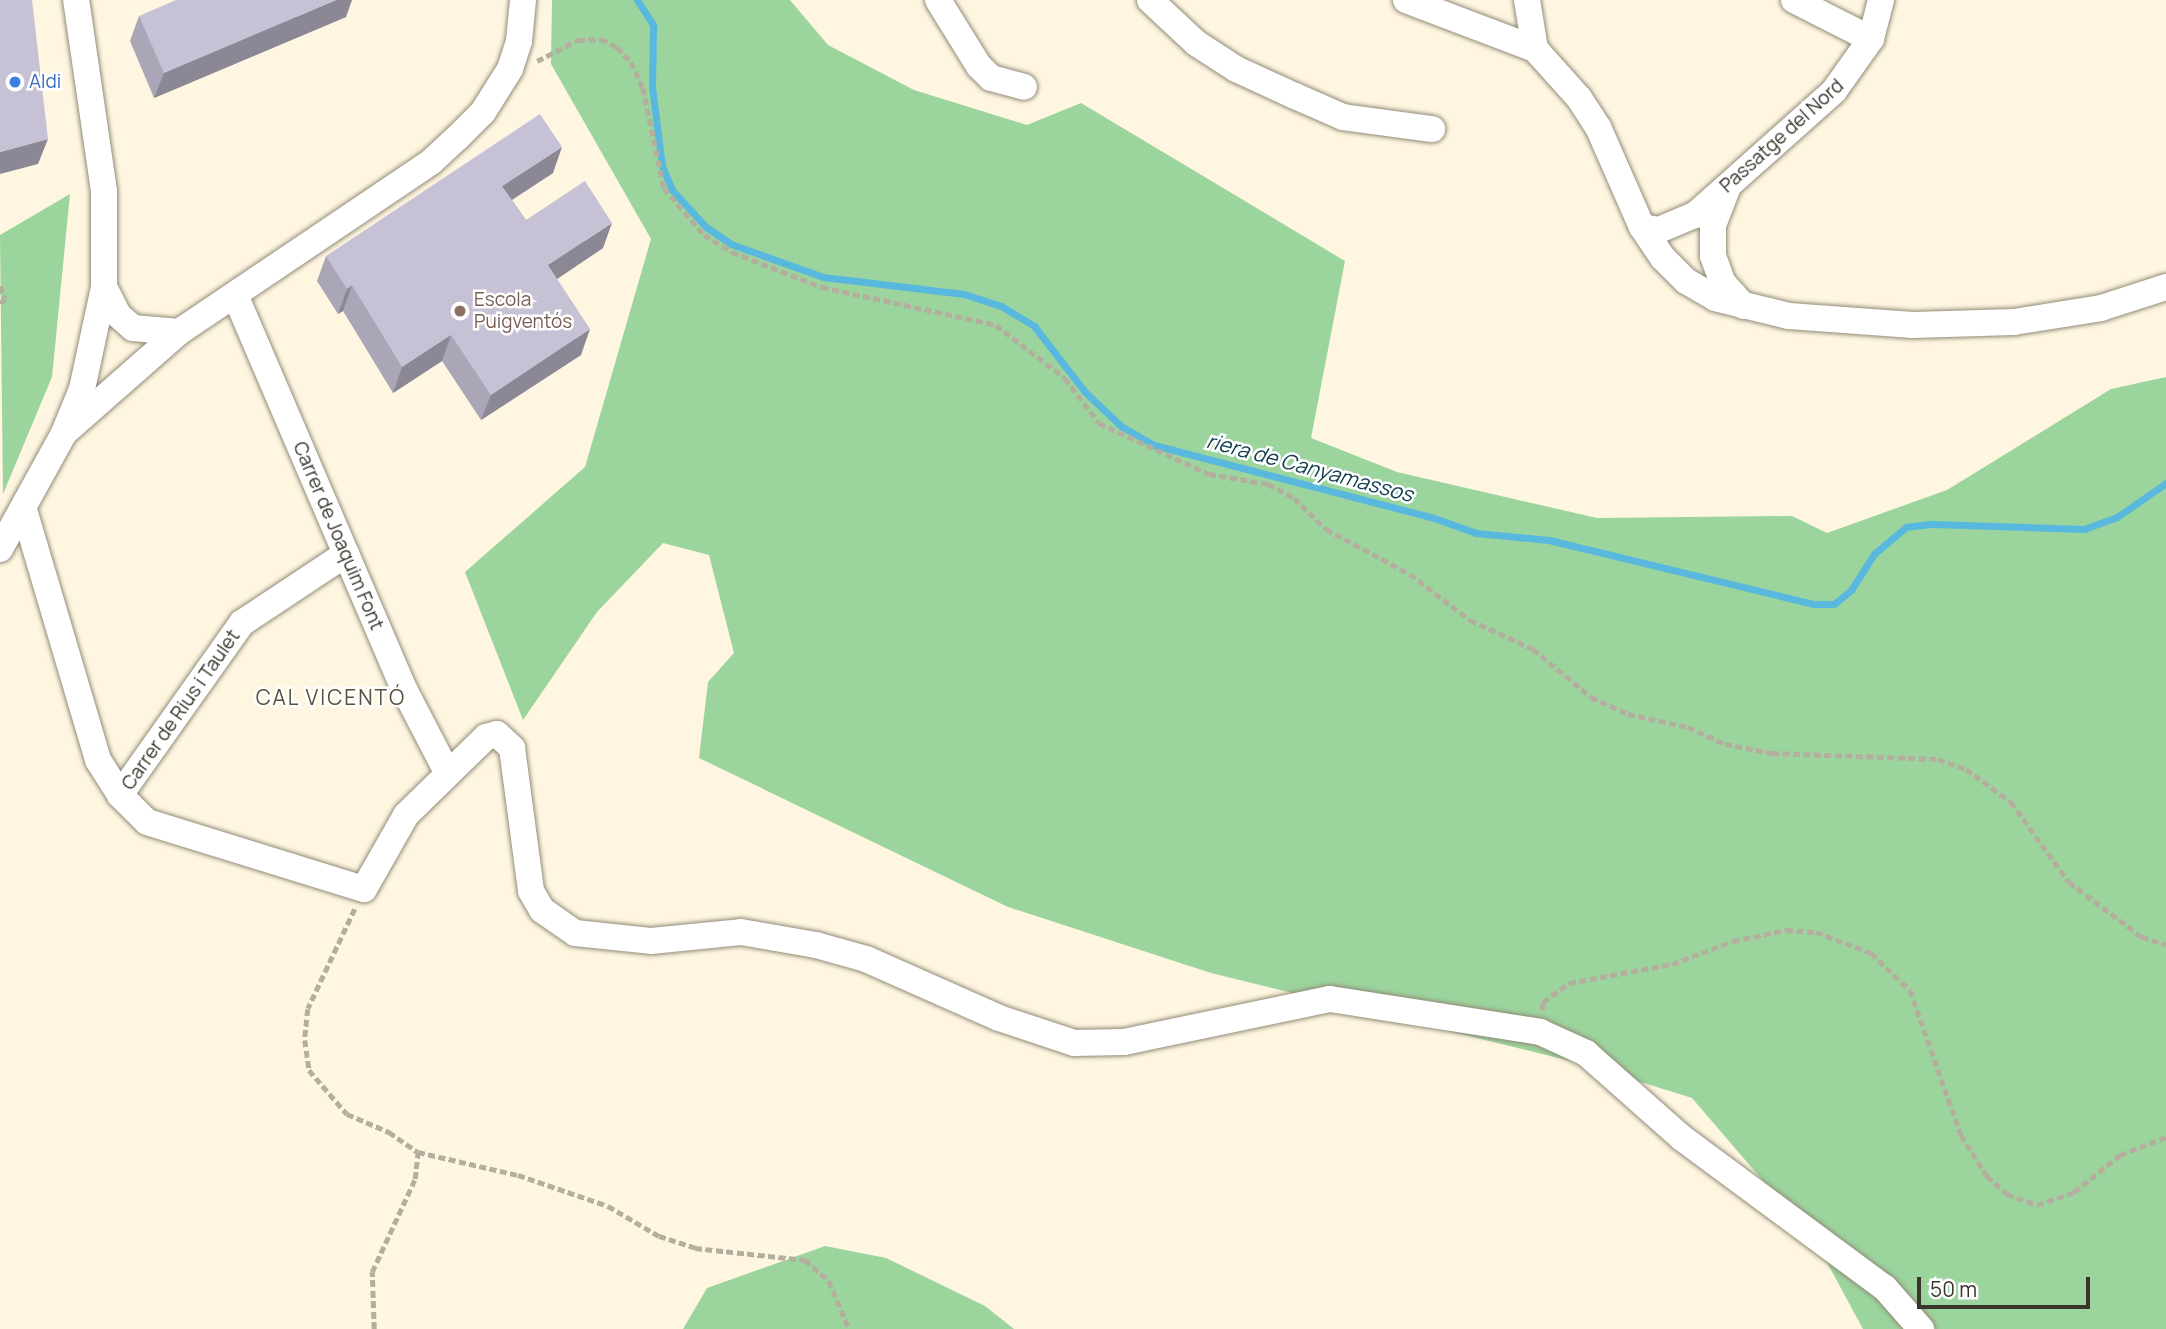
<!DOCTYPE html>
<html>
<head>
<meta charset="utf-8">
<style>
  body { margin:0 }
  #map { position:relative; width:2166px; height:1329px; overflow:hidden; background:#fef6e1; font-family:Manrope,sans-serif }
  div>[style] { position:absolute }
  .green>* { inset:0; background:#9cd49e }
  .stream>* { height:7px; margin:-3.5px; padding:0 3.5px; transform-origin:3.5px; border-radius:3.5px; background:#58b8de }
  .path>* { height:4.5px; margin-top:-2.25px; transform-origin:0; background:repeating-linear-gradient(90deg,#b4ae9e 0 7px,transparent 0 10.5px) }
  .roads { filter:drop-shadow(0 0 2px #928b78) drop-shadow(0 0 2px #928b78) }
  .minor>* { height:26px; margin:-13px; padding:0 13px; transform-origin:13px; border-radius:13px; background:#fff }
  .wall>* { inset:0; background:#aba6b7 }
  .shaded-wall>* { inset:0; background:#8b8795 }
  .building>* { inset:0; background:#c7c1d5 }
  .dots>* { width:19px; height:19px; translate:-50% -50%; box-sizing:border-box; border:4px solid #fff; border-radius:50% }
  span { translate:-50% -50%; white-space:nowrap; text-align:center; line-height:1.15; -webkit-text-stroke:5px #fff; paint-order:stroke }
  .shop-label { font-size:19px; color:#366cbe }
  .left { translate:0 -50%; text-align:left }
  .street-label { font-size:19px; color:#37352c }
  .education-label { font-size:19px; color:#785e54 }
  .water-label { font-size:21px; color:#154050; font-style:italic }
  .neighbourhood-label { font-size:21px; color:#57513f; letter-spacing:2px }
  .scale { position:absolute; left:1917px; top:1277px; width:173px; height:32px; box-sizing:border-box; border:4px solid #37352c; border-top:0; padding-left:9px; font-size:21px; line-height:24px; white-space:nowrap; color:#37352c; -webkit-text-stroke:5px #fff; paint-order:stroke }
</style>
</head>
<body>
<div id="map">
  <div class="green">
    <i style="clip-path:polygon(552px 0,790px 0,828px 45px,914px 90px,1027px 125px,1081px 103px,1345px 261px,1311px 438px,1397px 472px,1597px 518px,1792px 516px,1827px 533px,1947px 490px,2111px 389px,2166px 377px,2166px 1329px,1863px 1329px,1817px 1244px,1692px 1098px,1583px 1064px,1211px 973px,1008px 907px,699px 758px,708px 682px,734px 653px,709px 555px,663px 543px,597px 612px,523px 720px,465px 572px,585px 467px,651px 239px,551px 64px)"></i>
    <i style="clip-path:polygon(70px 194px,52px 377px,3px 494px,0 235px)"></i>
    <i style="clip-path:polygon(825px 1246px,886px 1258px,985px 1306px,1014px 1329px,683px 1329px,707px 1288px)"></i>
  </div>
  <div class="stream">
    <i style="left:637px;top:0;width:30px;rotate:57deg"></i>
    <i style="left:653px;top:25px;width:62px;rotate:90.9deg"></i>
    <i style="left:652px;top:87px;width:80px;rotate:82.8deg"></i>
    <i style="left:662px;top:166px;width:26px;rotate:67deg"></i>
    <i style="left:672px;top:190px;width:50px;rotate:47.4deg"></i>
    <i style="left:706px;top:227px;width:30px;rotate:34deg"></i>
    <i style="left:731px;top:244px;width:98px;rotate:19.7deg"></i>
    <i style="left:823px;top:277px;width:142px;rotate:6.9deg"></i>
    <i style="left:964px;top:294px;width:39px;rotate:18deg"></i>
    <i style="left:1001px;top:306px;width:39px;rotate:31deg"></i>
    <i style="left:1034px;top:326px;width:83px;rotate:52.3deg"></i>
    <i style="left:1085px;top:392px;width:50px;rotate:43.4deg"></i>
    <i style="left:1121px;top:426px;width:38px;rotate:30deg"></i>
    <i style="left:1154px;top:445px;width:289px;rotate:14.6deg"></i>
    <i style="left:1434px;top:518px;width:45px;rotate:19.7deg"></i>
    <i style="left:1476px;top:533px;width:73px;rotate:5.5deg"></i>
    <i style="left:1549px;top:540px;width:273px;rotate:13.6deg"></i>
    <i style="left:1814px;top:604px;width:20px"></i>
    <i style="left:1834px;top:604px;width:22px;rotate:-39deg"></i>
    <i style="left:1851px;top:590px;width:43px;rotate:-57.4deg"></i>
    <i style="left:1874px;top:554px;width:42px;rotate:-40.2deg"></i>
    <i style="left:1906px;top:527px;width:26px;rotate:-7deg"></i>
    <i style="left:1932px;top:524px;width:152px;rotate:1.9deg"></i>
    <i style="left:2084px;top:529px;width:35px;rotate:-20deg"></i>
    <i style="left:2117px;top:517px;width:60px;rotate:-34.8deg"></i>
  </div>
  <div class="path">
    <i style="left:537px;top:61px;width:46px;rotate:-27.1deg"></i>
    <i style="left:578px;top:40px;width:23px;rotate:-2deg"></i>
    <i style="left:601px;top:39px;width:18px;rotate:27deg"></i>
    <i style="left:617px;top:47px;width:21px;rotate:47deg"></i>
    <i style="left:631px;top:62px;width:29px;rotate:65deg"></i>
    <i style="left:643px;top:88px;width:102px;rotate:78.1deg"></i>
    <i style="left:664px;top:188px;width:62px;rotate:49.6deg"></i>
    <i style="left:704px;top:235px;width:33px;rotate:31deg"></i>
    <i style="left:732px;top:252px;width:97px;rotate:21.3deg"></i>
    <i style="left:822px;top:287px;width:178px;rotate:12.3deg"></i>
    <i style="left:996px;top:325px;width:87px;rotate:37.5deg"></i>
    <i style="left:1065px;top:378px;width:56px;rotate:52.9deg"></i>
    <i style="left:1099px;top:423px;width:121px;rotate:24.9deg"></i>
    <i style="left:1209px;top:474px;width:60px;rotate:9.6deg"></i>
    <i style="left:1268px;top:484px;width:30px;rotate:28deg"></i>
    <i style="left:1294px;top:498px;width:45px;rotate:44.1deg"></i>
    <i style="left:1326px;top:529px;width:95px;rotate:28.2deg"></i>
    <i style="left:1410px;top:574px;width:76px;rotate:37.5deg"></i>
    <i style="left:1470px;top:620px;width:69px;rotate:24.7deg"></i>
    <i style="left:1533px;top:649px;width:75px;rotate:39.6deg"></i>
    <i style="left:1591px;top:697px;width:41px;rotate:24.7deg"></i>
    <i style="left:1628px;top:714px;width:61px;rotate:12.2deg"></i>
    <i style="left:1688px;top:727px;width:41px;rotate:24.7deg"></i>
    <i style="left:1725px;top:744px;width:48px;rotate:10.8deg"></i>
    <i style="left:1772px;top:753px;width:166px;rotate:2.1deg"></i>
    <i style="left:1938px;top:759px;width:30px;rotate:20deg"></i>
    <i style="left:1966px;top:769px;width:56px;rotate:36.3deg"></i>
    <i style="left:2011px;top:802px;width:99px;rotate:54.1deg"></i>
    <i style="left:2069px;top:882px;width:91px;rotate:37deg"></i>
    <i style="left:2142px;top:937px;width:25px;rotate:18deg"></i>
    <i style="left:0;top:286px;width:13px;rotate:67deg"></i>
    <i style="left:5px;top:298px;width:9px;rotate:122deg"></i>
    <i style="left:355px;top:909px;width:110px;rotate:115.2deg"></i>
    <i style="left:308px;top:1009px;width:31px;rotate:96deg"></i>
    <i style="left:305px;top:1040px;width:30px;rotate:82deg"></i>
    <i style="left:309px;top:1070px;width:58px;rotate:49.2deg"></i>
    <i style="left:347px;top:1114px;width:46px;rotate:23.2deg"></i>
    <i style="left:389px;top:1132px;width:35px;rotate:35deg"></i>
    <i style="left:418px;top:1152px;width:103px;rotate:13deg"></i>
    <i style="left:518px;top:1175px;width:95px;rotate:19deg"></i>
    <i style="left:608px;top:1206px;width:59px;rotate:30.5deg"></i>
    <i style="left:659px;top:1236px;width:38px;rotate:18deg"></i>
    <i style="left:695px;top:1248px;width:111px;rotate:6.2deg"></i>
    <i style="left:805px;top:1260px;width:32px;rotate:41deg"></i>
    <i style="left:829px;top:1281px;width:52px;rotate:67.4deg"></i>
    <i style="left:1542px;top:1010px;width:8px;rotate:-83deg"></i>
    <i style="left:1543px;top:1002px;width:32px;rotate:-36deg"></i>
    <i style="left:1569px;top:983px;width:105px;rotate:-10.5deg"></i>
    <i style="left:1672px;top:964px;width:65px;rotate:-20.7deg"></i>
    <i style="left:1733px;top:941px;width:54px;rotate:-11.7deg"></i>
    <i style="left:1786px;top:930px;width:30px;rotate:4deg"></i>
    <i style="left:1816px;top:932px;width:59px;rotate:20.9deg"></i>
    <i style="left:1871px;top:953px;width:54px;rotate:43.5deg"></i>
    <i style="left:1910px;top:990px;width:154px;rotate:70.6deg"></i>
    <i style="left:1961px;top:1135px;width:49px;rotate:57.6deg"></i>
    <i style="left:1987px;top:1176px;width:27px;rotate:42deg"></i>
    <i style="left:2007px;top:1194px;width:32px;rotate:20deg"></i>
    <i style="left:2037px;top:1205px;width:39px;rotate:-19deg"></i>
    <i style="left:2074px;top:1192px;width:59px;rotate:-38.8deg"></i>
    <i style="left:2120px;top:1155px;width:49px;rotate:-21.4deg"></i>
    <i style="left:374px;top:1329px;width:57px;rotate:-92deg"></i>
    <i style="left:372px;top:1272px;width:102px;rotate:-65.2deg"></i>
    <i style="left:415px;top:1179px;width:27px;rotate:-84deg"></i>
  </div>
  <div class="roads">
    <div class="minor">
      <i style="left:938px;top:0;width:78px;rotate:58.2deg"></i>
      <i style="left:979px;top:66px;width:17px;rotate:45deg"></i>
      <i style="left:991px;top:78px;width:34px;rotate:15deg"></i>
      <i style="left:1150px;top:0;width:63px;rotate:43.1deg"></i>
      <i style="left:1196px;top:43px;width:48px;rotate:33deg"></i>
      <i style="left:1236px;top:69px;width:65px;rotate:24.6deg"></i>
      <i style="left:1295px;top:96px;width:52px;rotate:23.6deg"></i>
      <i style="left:1343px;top:117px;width:90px;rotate:7.7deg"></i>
      <i style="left:1406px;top:0;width:138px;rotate:20.8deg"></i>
      <i style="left:1535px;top:49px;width:66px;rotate:48.1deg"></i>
      <i style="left:1579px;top:98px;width:35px;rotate:57deg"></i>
      <i style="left:1598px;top:127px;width:109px;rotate:66.3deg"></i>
      <i style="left:1642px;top:227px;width:37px;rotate:56deg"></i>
      <i style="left:1663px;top:258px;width:33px;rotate:45deg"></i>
      <i style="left:1686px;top:281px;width:34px;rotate:30deg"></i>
      <i style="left:1715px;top:298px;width:76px;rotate:13.7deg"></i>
      <i style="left:1789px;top:316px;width:124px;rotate:4.2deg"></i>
      <i style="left:1913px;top:325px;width:101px;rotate:-1.7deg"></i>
      <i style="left:2014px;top:322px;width:88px;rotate:-9.1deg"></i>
      <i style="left:2101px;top:308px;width:68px;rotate:-17.9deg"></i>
      <i style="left:1527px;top:0;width:50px;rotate:80.7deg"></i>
      <i style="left:1794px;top:0;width:86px;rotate:26.9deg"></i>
      <i style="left:1727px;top:189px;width:40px;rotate:111deg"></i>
      <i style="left:1713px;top:226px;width:30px;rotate:90deg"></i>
      <i style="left:1713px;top:256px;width:29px;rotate:70deg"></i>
      <i style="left:1723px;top:283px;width:31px;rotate:48deg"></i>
      <i style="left:1642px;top:227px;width:17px;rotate:10deg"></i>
      <i style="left:1659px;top:230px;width:39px;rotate:-23deg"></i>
      <i style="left:1695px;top:215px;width:186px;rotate:-41.7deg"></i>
      <i style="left:1834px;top:91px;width:64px;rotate:-54.6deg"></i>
      <i style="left:1871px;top:39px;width:40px;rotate:-75.6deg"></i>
      <i style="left:104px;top:287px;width:31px;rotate:63deg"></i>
      <i style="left:118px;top:315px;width:20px;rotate:41deg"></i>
      <i style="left:133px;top:328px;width:46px;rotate:5deg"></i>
      <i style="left:236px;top:297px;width:429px;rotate:66.8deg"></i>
      <i style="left:405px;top:691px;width:91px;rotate:62.6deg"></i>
      <i style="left:64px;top:433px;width:153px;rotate:-41.3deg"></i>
      <i style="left:179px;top:332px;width:304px;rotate:-34deg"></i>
      <i style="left:431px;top:162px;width:37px;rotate:-43deg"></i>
      <i style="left:458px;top:137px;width:35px;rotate:-45deg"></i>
      <i style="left:483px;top:112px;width:51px;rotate:-57.9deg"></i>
      <i style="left:510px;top:69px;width:29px;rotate:-72deg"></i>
      <i style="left:519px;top:41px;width:41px;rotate:-84.4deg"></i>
      <i style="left:24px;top:510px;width:261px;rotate:73.5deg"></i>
      <i style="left:98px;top:760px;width:41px;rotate:57.8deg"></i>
      <i style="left:120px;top:795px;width:38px;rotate:45deg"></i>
      <i style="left:147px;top:822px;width:227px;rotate:17.2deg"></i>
      <i style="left:364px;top:889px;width:85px;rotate:-60.4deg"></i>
      <i style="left:406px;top:815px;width:112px;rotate:-44.3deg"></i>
      <i style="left:486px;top:737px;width:11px;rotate:-15deg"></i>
      <i style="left:497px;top:734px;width:21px;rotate:43deg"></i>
      <i style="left:512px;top:748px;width:144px;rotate:82.4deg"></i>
      <i style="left:531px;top:891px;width:22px;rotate:60deg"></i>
      <i style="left:542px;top:910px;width:40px;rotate:34.9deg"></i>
      <i style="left:575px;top:933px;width:76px;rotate:6deg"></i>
      <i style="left:651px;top:941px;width:90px;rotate:-5.7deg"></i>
      <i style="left:741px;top:932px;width:76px;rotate:9.8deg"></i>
      <i style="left:816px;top:945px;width:52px;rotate:15.6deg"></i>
      <i style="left:866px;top:959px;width:145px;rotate:23.9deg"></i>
      <i style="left:999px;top:1018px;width:79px;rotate:18.4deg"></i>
      <i style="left:1074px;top:1043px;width:50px;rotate:-1.1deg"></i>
      <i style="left:1124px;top:1042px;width:210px;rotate:-11.8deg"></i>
      <i style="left:1330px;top:999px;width:213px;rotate:8.9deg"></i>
      <i style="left:1540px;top:1032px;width:51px;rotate:24.5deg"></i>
      <i style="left:1586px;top:1053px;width:128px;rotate:41.5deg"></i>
      <i style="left:1682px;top:1138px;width:252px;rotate:36.5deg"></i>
      <i style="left:1885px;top:1288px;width:55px;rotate:48.7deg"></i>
      <i style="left:0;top:549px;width:132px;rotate:-61.1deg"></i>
      <i style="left:64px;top:433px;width:48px;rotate:-67.8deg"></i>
      <i style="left:82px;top:389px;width:104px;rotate:-77.8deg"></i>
      <i style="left:104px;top:287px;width:96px;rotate:-90deg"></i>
      <i style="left:104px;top:191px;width:193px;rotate:-98.3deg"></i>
      <i style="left:120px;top:795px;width:211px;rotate:-54.7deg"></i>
      <i style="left:242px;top:623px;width:125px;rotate:-33.6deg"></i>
    </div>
  </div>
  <div class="wall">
    <i style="clip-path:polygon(139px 16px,346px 17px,154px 98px,130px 41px)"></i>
    <i style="clip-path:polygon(553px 173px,512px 200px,526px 220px,603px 248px,557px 279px,581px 355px,481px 420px,442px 361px,393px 393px,343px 311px,338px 314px,317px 281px,326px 256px)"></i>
  </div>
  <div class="shaded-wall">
    <i style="clip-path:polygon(336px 0,352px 0,346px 17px,154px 98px,164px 73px)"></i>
    <i style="clip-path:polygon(48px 139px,38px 164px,0 174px,0 152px)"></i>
    <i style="clip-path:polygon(562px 147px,553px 173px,493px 212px,502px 186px)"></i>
    <i style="clip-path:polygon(612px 223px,603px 248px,539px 291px,548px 265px)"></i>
    <i style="clip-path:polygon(352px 285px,343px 311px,338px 314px,347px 289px)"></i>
    <i style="clip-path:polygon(590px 329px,581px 355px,481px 420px,491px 395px)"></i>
    <i style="clip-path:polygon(451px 335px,442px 361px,393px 393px,402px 367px)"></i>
  </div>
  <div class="building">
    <i style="clip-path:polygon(0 0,32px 0,48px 139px,0 152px)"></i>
    <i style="clip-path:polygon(176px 0,336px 0,164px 73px,139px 16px)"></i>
    <i style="clip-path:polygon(540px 114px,562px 147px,502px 186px,526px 220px,585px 181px,612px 223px,548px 265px,590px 329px,491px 395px,451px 335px,402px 367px,352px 285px,347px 289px,326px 256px)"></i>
  </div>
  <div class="dots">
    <i style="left:15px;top:82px;background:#3f7fe0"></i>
    <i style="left:460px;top:311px;background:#8d6e63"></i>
  </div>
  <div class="shop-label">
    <span class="left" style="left:29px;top:82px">Aldi</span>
  </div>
  <div class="street-label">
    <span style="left:1782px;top:136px;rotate:-42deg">Passatge del Nord</span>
    <span style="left:338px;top:536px;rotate:67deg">Carrer de Joaquim Font</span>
    <span style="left:181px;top:710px;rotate:-55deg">Carrer de Rius i Taulet</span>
  </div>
  <div class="education-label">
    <span class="left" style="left:474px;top:311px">Escola<br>Puigventós</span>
  </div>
  <div class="water-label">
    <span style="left:1310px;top:467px;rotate:15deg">riera de Canyamassos</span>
  </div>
  <div class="neighbourhood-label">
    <span style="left:331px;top:697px">CAL VICENTÓ</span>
  </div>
  <div class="scale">50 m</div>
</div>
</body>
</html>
